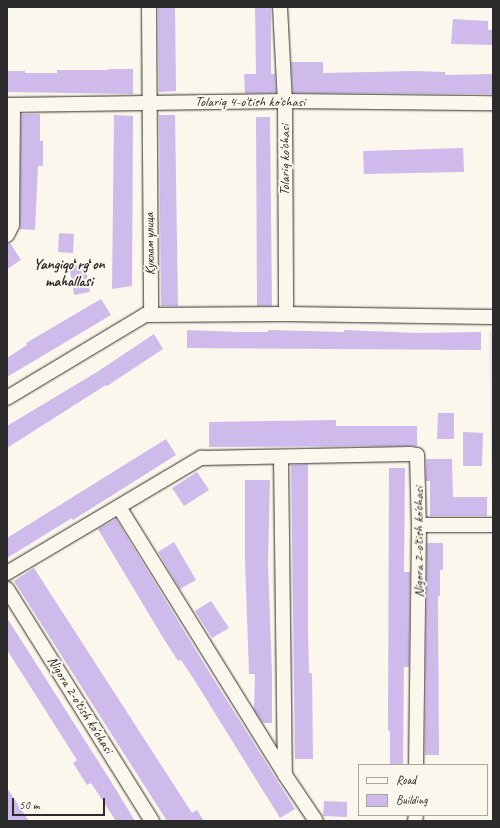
<!DOCTYPE html>
<html>
<head>
<meta charset="utf-8">
<style>
  body { margin:0 }
  #map { position:relative; width:500px; height:828px; overflow:hidden; background:#fbf7ec; font-family:Caveat,sans-serif }
  div>[style] { position:absolute }
  .built>* { inset:0; background:#eee5ec }
  .building>* { inset:0; background:#cfbbeb }
  .roads { filter:drop-shadow(0 0 1px #2b2b2b) drop-shadow(0 0 1px #2b2b2b) }
  .minor>* { height:14px; margin:-7px; padding:0 7px; transform-origin:7px; border-radius:7px; background:#fbf7ec }
  span { translate:-50% -50%; white-space:nowrap; text-align:center; line-height:1.15; -webkit-text-stroke:4px #fbf7ec; paint-order:stroke }
  .street-label { font-size:14px; color:#2b2b2b }
  .neighbourhood-label { font-size:15px; color:#2b2b2b; font-weight:700 }
  .frame { position:absolute; inset:0; border:8px solid #2b2b2b; pointer-events:none }
  .legend { position:absolute; left:358px; top:764px; width:130px; height:52px; box-sizing:border-box; background:#fbf7ec; border:1px solid #a8a59f; margin:0; padding:5px 7px; list-style:none; font-size:12px; color:#2b2b2b }
  .legend li { display:flex; align-items:center; gap:8px; height:20px }
  .legend b { width:20px; border:1px solid #a8a59f }
  .scale { position:absolute; left:12px; top:798px; width:93px; height:18px; box-sizing:border-box; border:2px solid #2b2b2b; border-top:0; padding-left:5px; font-size:12px; line-height:14px; white-space:nowrap; color:#2b2b2b; -webkit-text-stroke:3px #fbf7ec; paint-order:stroke }
</style>
</head>
<body>
<div id="map">
  <div class="built">
    <i style="clip-path:polygon(489px 331px,493px 331px,493px 512px,492px 512px)"></i>
  </div>
  <div class="building">
    <i style="clip-path:polygon(158px 7px,175px 7px,176px 91px,159px 92px)"></i>
    <i style="clip-path:polygon(255px 7px,271px 7px,271px 74px,275px 74px,276px 93px,245px 93px,244px 74px,256px 74px)"></i>
    <i style="clip-path:polygon(453px 19px,488px 21px,488px 30px,493px 30px,493px 45px,451px 44px)"></i>
    <i style="clip-path:polygon(291px 62px,323px 62px,323px 73px,414px 71px,445px 72px,445px 75px,493px 74px,493px 94px,293px 93px)"></i>
    <i style="clip-path:polygon(108px 69px,133px 69px,133px 94px,7px 92px,7px 71px,25px 71px,25px 73px,57px 73px,57px 70px,108px 70px)"></i>
    <i style="clip-path:polygon(21px 114px,40px 114px,40px 141px,43px 141px,43px 166px,38px 166px,35px 230px,20px 229px)"></i>
    <i style="clip-path:polygon(114px 115px,133px 116px,132px 286px,112px 289px)"></i>
    <i style="clip-path:polygon(159px 115px,175px 115px,178px 306px,161px 306px)"></i>
    <i style="clip-path:polygon(256px 117px,270px 117px,272px 306px,257px 306px)"></i>
    <i style="clip-path:polygon(463px 148px,464px 172px,364px 174px,363px 151px)"></i>
    <i style="clip-path:polygon(59px 233px,74px 234px,73px 253px,58px 252px)"></i>
    <i style="clip-path:polygon(7px 243px,10px 243px,21px 260px,7px 269px)"></i>
    <i style="clip-path:polygon(85px 263px,90px 292px,74px 295px,69px 265px)"></i>
    <i style="clip-path:polygon(101px 299px,111px 315px,7px 377px,7px 358px,27px 345px,26px 343px)"></i>
    <i style="clip-path:polygon(187px 330px,239px 332px,268px 332px,268px 330px,344px 332px,344px 330px,418px 333px,481px 332px,481px 350px,187px 348px)"></i>
    <i style="clip-path:polygon(154px 334px,163px 349px,107px 386px,106px 385px,7px 448px,7px 426px,97px 372px)"></i>
    <i style="clip-path:polygon(438px 413px,454px 413px,454px 439px,437px 439px)"></i>
    <i style="clip-path:polygon(336px 420px,336px 426px,417px 426px,417px 446px,209px 447px,209px 422px)"></i>
    <i style="clip-path:polygon(463px 432px,483px 433px,482px 466px,463px 466px)"></i>
    <i style="clip-path:polygon(166px 439px,176px 455px,73px 520px,72px 518px,7px 558px,7px 538px)"></i>
    <i style="clip-path:polygon(426px 459px,452px 459px,453px 497px,487px 497px,487px 516px,430px 516px,430px 481px,426px 481px)"></i>
    <i style="clip-path:polygon(308px 464px,308px 629px,309px 673px,312px 673px,313px 759px,295px 759px,291px 465px)"></i>
    <i style="clip-path:polygon(389px 468px,405px 468px,404px 572px,410px 572px,409px 667px,404px 667px,403px 765px,390px 765px,390px 731px,388px 731px)"></i>
    <i style="clip-path:polygon(197px 472px,209px 490px,184px 506px,172px 488px)"></i>
    <i style="clip-path:polygon(245px 480px,270px 480px,268px 563px,272px 673px,272px 723px,263px 723px,254px 710px,255px 674px,249px 674px,245px 559px)"></i>
    <i style="clip-path:polygon(116px 519px,211px 675px,295px 809px,280px 818px,195px 681px,181px 660px,178px 661px,162px 636px,98px 529px)"></i>
    <i style="clip-path:polygon(174px 542px,196px 580px,180px 589px,158px 552px)"></i>
    <i style="clip-path:polygon(427px 543px,443px 543px,443px 570px,440px 570px,440px 596px,438px 596px,439px 755px,425px 755px)"></i>
    <i style="clip-path:polygon(34px 568px,192px 813px,197px 810px,204px 821px,167px 821px,14px 581px)"></i>
    <i style="clip-path:polygon(211px 601px,229px 628px,212px 638px,195px 611px)"></i>
    <i style="clip-path:polygon(7px 618px,107px 775px,135px 821px,116px 821px,91px 783px,87px 785px,73px 763px,77px 760px,7px 650px)"></i>
    <i style="clip-path:polygon(7px 788px,29px 821px,7px 821px)"></i>
    <i style="clip-path:polygon(324px 801px,347px 802px,347px 817px,323px 816px)"></i>
  </div>
  <div class="roads">
    <div class="minor">
      <i style="left:149px;top:7px;width:308px;rotate:89.6deg"></i>
      <i style="left:280px;top:7px;width:94px;rotate:87deg"></i>
      <i style="left:285px;top:101px;width:213px;rotate:89.7deg"></i>
      <i style="left:7px;top:105px;width:278px;rotate:-0.8deg"></i>
      <i style="left:285px;top:101px;width:208px;rotate:0.6deg"></i>
      <i style="left:7px;top:235px;width:11px;rotate:-63deg"></i>
      <i style="left:12px;top:225px;width:120px;rotate:-89.5deg"></i>
      <i style="left:7px;top:398px;width:161px;rotate:-31deg"></i>
      <i style="left:145px;top:315px;width:141px;rotate:-0.4deg"></i>
      <i style="left:286px;top:314px;width:207px;rotate:0.8deg"></i>
      <i style="left:281px;top:457px;width:317px;rotate:89.3deg"></i>
      <i style="left:119px;top:507px;width:315px;rotate:58.2deg"></i>
      <i style="left:285px;top:775px;width:55px;rotate:56deg"></i>
      <i style="left:419px;top:525px;width:74px"></i>
      <i style="left:7px;top:573px;width:226px;rotate:-30.7deg"></i>
      <i style="left:201px;top:458px;width:209px;rotate:-1.1deg"></i>
      <i style="left:410px;top:454px;width:7px;rotate:8deg"></i>
      <i style="left:417px;top:455px;width:70px;rotate:88.4deg"></i>
      <i style="left:419px;top:525px;width:240px;rotate:90.7deg"></i>
      <i style="left:7px;top:589px;width:274px;rotate:58deg"></i>
      <i style="left:415px;top:821px;width:6px;rotate:-81deg"></i>
    </div>
  </div>
  <div class="street-label">
    <span style="left:250px;top:102px">Tolariq 4-o'tish ko'chasi</span>
    <span style="left:285px;top:160px;rotate:-90deg">Tolariq ko'chasi</span>
    <span style="left:150px;top:244px;rotate:-91deg">Куклам улица</span>
    <span style="left:419px;top:542px;rotate:-90deg">Nigora 2-o'tish ko'chasi</span>
    <span style="left:80px;top:705px;rotate:58deg">Nigora 2-o'tish ko'chasi</span>
  </div>
  <div class="neighbourhood-label">
    <span style="left:69px;top:273px">Yangiqoʻrgʻon<br>mahallasi</span>
  </div>
  <div class="frame"></div>
  <ul class="legend">
  <li><b style="height:5px;background:#fbf7ec"></b>Road</li>
  <li><b style="height:11px;background:#cfbbeb"></b>Building</li>
  </ul>
  <div class="scale">50 m</div>
</div>
</body>
</html>
